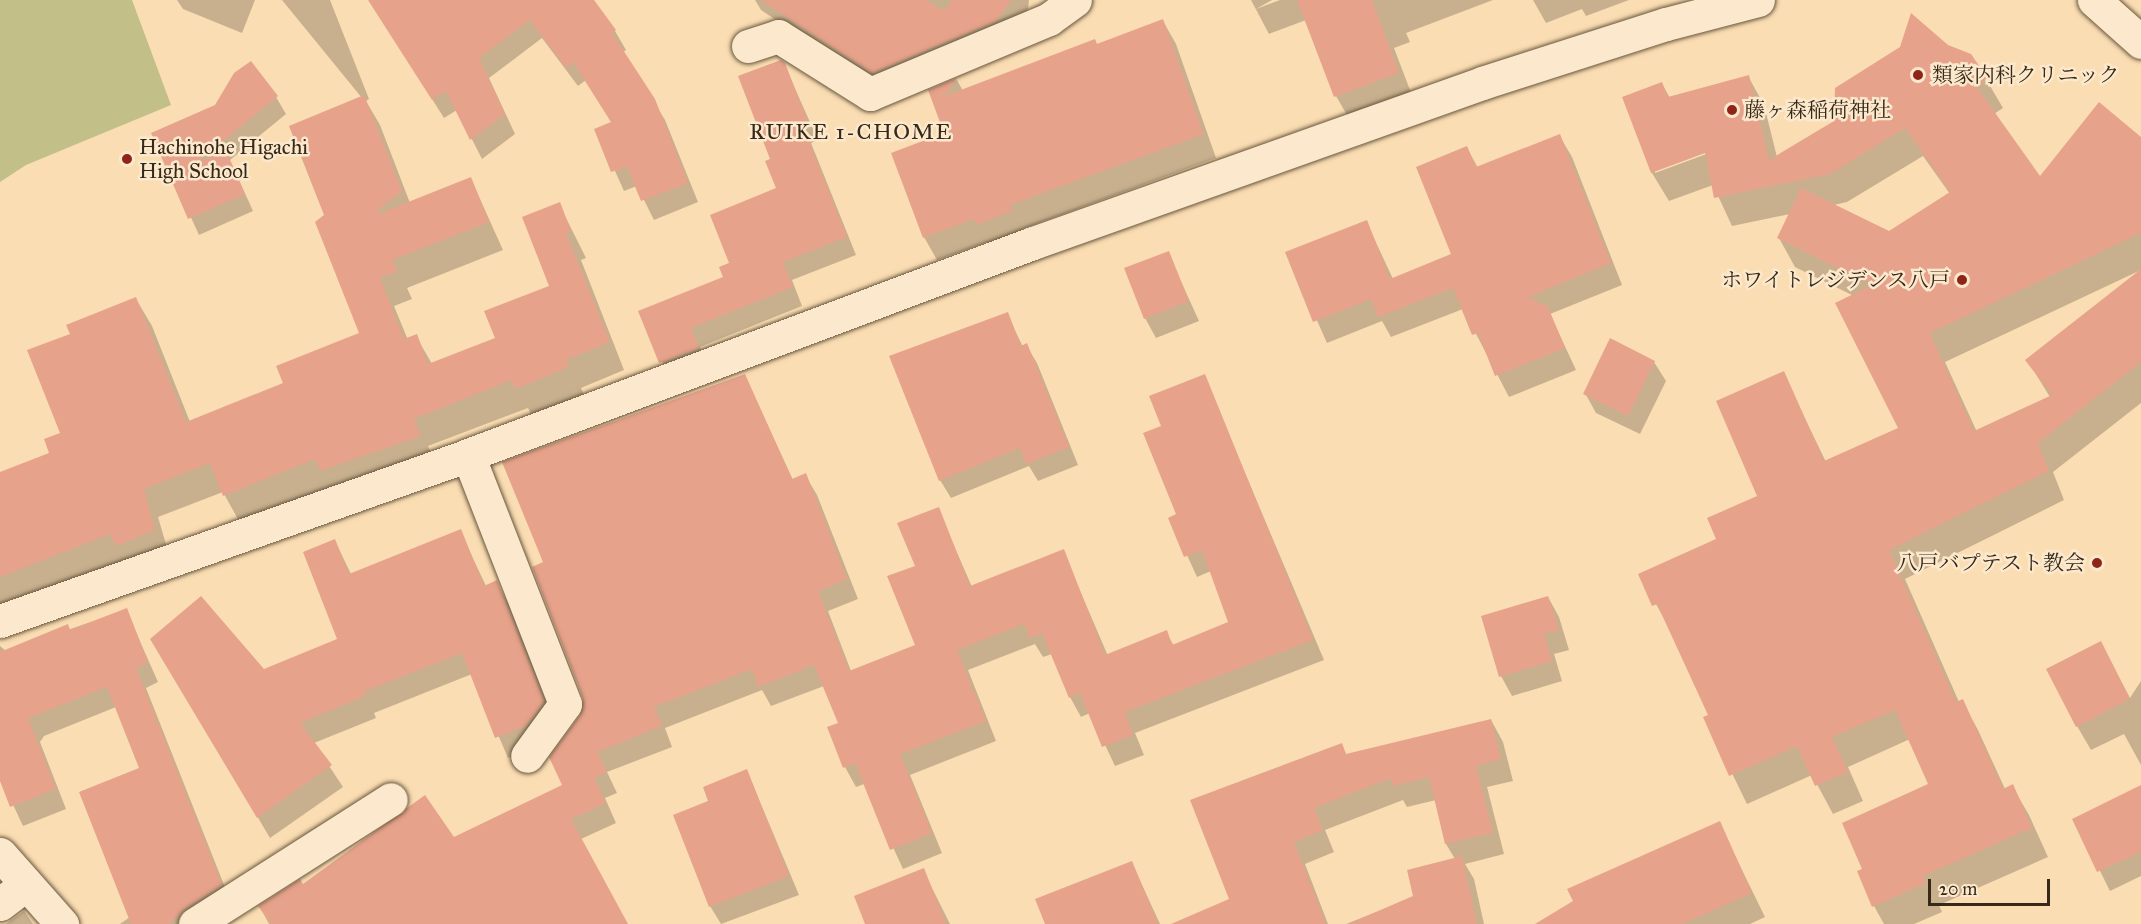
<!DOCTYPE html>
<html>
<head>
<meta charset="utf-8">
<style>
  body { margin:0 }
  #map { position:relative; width:2141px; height:924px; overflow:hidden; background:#faddb2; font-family:"IM FELL Great Primer","Noto Serif JP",serif }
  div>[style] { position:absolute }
  .green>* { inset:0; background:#c2bf89 }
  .shadow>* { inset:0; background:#0003 }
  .building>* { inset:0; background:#e7a28b }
  .roads { filter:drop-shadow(0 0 2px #68563e) drop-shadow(0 0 2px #68563e) }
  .minor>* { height:33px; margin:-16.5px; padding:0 16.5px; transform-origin:16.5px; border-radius:16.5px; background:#fce9cd }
  .dots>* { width:16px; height:16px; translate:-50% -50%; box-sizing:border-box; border:3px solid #fce9cd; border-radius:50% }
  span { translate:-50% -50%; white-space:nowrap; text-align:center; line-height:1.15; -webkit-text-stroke:5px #fce9cd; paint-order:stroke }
  .poi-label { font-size:21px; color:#372918 }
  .left { translate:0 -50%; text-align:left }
  .right { translate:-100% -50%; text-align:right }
  .neighbourhood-label { font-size:22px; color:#372918; letter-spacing:1.5px }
  .scale { position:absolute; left:1928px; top:879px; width:122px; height:27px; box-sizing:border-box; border:3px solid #372918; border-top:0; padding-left:8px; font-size:18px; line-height:21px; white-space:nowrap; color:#372918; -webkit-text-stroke:4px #fce9cd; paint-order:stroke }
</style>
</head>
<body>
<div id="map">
  <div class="green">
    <i style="clip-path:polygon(0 0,132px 0,171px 105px,26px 165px,0 182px)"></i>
  </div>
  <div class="shadow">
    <i style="clip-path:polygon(177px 0,255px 0,242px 33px,183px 9px)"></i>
    <i style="clip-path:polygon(282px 0,330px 0,369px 99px,366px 101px,380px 125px,410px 203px,471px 179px,503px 250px,407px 288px,412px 299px,394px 306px,408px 340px,416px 336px,432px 364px,497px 339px,551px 286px,559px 204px,586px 258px,581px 260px,624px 370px,581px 388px,584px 395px,532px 416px,528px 408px,428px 446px,435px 463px,240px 523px,223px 492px,158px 517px,170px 558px,0 619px,0 474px,51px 454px,61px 434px,72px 335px,136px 299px,152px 326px,190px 422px,285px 384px,361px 334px,326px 216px,362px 98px)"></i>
    <i style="clip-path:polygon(479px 0,592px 0,615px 31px,626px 50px,623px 52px,665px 120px,698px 202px,654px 220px,637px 186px,624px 191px,596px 129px,612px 123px,586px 80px,578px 86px,542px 38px,489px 78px,515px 134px,482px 159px,457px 110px,444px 118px,406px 58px)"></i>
    <i style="clip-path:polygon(755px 0,1029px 0,1028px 9px,1007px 40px,884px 91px,761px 10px)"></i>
    <i style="clip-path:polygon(1251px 0,1272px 0,1256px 9px,1280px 0,1493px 0,1406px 33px,1410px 42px,1394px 48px,1413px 98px,1351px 122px,1336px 96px,1306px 20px,1269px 34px)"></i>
    <i style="clip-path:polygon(1533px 0,1629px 0,1586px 16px,1582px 9px,1546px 23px)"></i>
    <i style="clip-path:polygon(1163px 21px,1176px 44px,1216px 158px,1022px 229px,1024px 235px,991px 247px,987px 242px,937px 260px,924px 237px,946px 134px,930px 91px,957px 80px,963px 91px)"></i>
    <i style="clip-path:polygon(784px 64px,818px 140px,811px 143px,856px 255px,792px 280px,802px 306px,700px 347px,708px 367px,671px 381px,640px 312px,724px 278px,778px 189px,772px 160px)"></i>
    <i style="clip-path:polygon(evenodd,1748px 76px,1764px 105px,1777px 157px,1986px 79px,2003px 108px,1994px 114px,2040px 179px,2141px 139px,2141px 270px,1945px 362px,1977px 432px,2050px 397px,2027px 360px,2141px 271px,2141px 403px,2053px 472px,2064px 500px,1905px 579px,1959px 702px,1962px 701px,1978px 730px,2005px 789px,2012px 786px,2029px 815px,2048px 857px,1939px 905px,1942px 912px,1914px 924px,1884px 924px,1874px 906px,1864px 870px,1930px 785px,1910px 739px,1848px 767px,1863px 801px,1833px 814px,1812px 775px,1747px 804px,1705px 718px,1710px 716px,1672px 633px,1640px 575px,1718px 540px,1759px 496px,1783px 373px,1826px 462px,1900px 429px,1854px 296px,1795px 267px,1779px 238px,1790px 214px,1732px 226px,1713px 185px,1669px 201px,1652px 173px,1624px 98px,1662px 84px,1670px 98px,1748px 76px,1711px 149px,1712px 152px,1655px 173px,1655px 170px,1711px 149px,1748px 76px,1923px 156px,1950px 194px,1890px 232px,1834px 205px,1847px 202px,1923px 156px)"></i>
    <i style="clip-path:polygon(276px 97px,286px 114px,230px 160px,253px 211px,199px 235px,153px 134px)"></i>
    <i style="clip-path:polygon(1559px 135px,1572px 157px,1622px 285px,1550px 314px,1576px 370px,1509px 397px,1463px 309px,1391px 337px,1382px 321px,1327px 343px,1287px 253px,1366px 221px,1393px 279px,1453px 255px,1467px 148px,1478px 168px)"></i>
    <i style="clip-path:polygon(1168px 253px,1199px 321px,1156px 338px,1145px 318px)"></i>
    <i style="clip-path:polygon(1007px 314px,1023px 347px,1026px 345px,1037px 363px,1078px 465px,1038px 481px,1029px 466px,951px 498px,940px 480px)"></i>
    <i style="clip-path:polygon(1654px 362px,1666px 381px,1640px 434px,1596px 413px,1585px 393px)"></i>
    <i style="clip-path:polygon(745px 376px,793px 480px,805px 475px,817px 495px,858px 599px,828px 611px,851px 671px,917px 646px,917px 567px,938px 509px,972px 587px,1063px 551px,1108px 656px,1166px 632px,1174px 646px,1230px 623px,1211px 571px,1197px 577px,1170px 518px,1178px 515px,1163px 427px,1204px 376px,1324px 660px,1135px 733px,1144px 755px,1115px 766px,1090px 713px,1081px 717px,1070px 697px,1052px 654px,1043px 657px,1035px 644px,968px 670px,996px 741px,910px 775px,942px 853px,903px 869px,864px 784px,856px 787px,845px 767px,840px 724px,824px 686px,771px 706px,762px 690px,665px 728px,672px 747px,607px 772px,617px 793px,605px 798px,616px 823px,581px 839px,627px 924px,269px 924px,260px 907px,303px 886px,454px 839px,564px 786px,584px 698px,545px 563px)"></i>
    <i style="clip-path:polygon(460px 531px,486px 586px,496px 582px,508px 603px,555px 723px,538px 746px,508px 758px,472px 674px,374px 713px,376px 718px,314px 743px,343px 787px,270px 838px,152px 639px,264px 671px,339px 640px,335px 541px,351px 574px)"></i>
    <i style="clip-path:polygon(1548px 597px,1559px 617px,1569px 650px,1554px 654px,1562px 681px,1512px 696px,1501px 676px)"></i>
    <i style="clip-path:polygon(126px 610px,158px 682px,146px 688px,232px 905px,206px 924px,120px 924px,130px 917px,141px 768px,116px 707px,44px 736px,40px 742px,66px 809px,23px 826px,0 777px,0 646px,6px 651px)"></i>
    <i style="clip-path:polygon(2101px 643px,2130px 698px,2141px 681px,2141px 765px,2124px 734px,2091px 750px,2077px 726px)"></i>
    <i style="clip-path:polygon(1491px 720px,1503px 742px,1513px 781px,1487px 787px,1504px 854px,1465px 864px,1474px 879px,1484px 924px,1346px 924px,1415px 897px,1455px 859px,1446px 844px,1436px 800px,1407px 807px,1403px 800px,1325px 830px,1334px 852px,1305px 864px,1328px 924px,1245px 924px,1341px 745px,1347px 756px)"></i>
    <i style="clip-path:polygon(747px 771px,799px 895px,721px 924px,710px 906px,710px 802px)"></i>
    <i style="clip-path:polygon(2074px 819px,2141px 834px,2141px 876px,2110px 891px)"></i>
    <i style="clip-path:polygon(1719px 823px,1765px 917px,1750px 924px,1538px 924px)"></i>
    <i style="clip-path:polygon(1132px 863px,1160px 924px,1046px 924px)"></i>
    <i style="clip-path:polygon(923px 870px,950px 924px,866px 924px)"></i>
    <i style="clip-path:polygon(24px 911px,33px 924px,6px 924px)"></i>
  </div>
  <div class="building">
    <i style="clip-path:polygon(368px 0,594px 0,616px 30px,612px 33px,655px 99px,688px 183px,641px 201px,627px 167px,611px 172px,594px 129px,611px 122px,573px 62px,566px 68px,530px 20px,479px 58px,505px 114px,470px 140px,446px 91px,432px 100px)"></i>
    <i style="clip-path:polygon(761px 0,926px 0,944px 11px,952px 0,1011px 0,996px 21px,872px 73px)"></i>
    <i style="clip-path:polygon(1297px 0,1372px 0,1399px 73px,1334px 97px)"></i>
    <i style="clip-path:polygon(1911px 13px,1948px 45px,1971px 54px,1988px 79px,1976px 86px,2040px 176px,2099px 102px,2141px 137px,2141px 233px,1930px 333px,1974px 431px,2052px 395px,2025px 360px,2141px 269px,2141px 362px,2038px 443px,2049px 471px,1889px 550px,1956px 702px,1963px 699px,2003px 789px,2013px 784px,2032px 828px,1923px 876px,1926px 883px,1872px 907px,1857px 871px,1862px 869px,1842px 823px,1928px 784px,1895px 710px,1832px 737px,1848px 772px,1815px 786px,1797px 746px,1729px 776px,1703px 717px,1708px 715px,1657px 604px,1652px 606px,1638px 574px,1716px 539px,1707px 518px,1757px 496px,1716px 401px,1784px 371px,1824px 461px,1898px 428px,1835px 303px,1872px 285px,1777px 238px,1801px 188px,1889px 231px,1950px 192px,1905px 128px,1830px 174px,1714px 198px,1705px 153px,1651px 173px,1622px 97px,1662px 82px,1668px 97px,1749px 75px,1769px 160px,1834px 121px,1835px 88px,1900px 47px)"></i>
    <i style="clip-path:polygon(1163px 19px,1204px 134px,1010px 205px,1012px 211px,976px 225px,974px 219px,923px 238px,891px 153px,944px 133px,928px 90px,957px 78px,945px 96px,1095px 39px,1097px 44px)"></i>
    <i style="clip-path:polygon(781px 60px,785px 63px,808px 122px,802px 124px,847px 237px,783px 262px,793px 287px,691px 328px,699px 348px,659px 363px,638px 311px,723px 277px,719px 267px,729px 263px,710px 215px,776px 188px,765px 161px,770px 159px,738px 76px)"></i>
    <i style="clip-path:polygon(251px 61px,278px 96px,195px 164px,226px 151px,245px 194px,188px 219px,151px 133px,215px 105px,234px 73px)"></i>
    <i style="clip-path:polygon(364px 95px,402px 191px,377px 211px,378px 214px,471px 177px,489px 222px,392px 260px,397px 271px,380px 278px,404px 339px,417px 334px,428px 364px,495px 338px,484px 311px,549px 286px,522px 217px,560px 202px,571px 231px,566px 233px,610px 342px,566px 360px,569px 367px,515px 389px,512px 380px,414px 419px,421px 436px,320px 471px,315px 459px,223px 496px,210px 463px,144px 489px,155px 530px,116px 546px,110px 534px,0 577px,0 472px,49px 453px,44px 439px,60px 433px,27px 350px,70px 334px,66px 325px,136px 297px,186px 422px,283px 383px,276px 366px,359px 333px,315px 222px,324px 215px,289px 126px)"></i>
    <i style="clip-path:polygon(1560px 134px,1611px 263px,1528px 297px,1548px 307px,1565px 348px,1495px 376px,1478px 333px,1472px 335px,1453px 288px,1378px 317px,1371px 299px,1313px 322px,1285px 252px,1367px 220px,1390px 279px,1451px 254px,1416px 167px,1467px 146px,1476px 167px)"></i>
    <i style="clip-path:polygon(1169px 251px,1189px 301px,1144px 319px,1124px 268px)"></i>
    <i style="clip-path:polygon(1008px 312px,1021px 346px,1027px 343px,1069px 447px,1026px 464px,1020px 448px,939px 481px,889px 356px)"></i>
    <i style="clip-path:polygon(1610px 338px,1655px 361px,1628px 416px,1583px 394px)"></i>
    <i style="clip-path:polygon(745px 374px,792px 479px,806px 473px,847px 579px,818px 591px,849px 671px,915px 645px,887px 576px,915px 566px,897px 523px,939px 507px,970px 586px,1064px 549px,1105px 655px,1167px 630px,1172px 645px,1228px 622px,1202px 550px,1184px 557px,1168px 518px,1176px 514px,1143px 433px,1161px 426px,1149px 396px,1205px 374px,1313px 640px,1125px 712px,1133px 735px,1102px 747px,1080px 693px,1069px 698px,1042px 633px,1030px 638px,1024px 624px,957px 650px,986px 721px,900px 754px,932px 833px,890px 850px,855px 763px,843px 768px,827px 727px,838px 723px,814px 665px,758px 687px,752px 669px,654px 707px,662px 726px,597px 752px,607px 772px,594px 778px,606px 803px,571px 819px,628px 924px,271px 924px,258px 906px,300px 879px,303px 884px,425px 795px,454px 837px,562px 785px,549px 757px,580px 715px,583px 698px,532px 567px,543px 562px,502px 462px)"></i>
    <i style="clip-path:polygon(461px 529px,484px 586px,497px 580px,544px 701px,526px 726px,495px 738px,462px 653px,363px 692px,365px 696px,300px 723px,332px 765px,257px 818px,150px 639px,201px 596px,264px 669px,337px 639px,303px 552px,335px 539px,349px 574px)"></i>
    <i style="clip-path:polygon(1548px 596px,1559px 630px,1544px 634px,1552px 661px,1499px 677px,1481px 616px)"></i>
    <i style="clip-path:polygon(127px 608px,148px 662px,136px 668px,222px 885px,185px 908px,169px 924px,131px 924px,79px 792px,139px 768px,107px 687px,28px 718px,56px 789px,10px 807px,0 781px,0 652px,68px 624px,70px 630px)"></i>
    <i style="clip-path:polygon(2101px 641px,2130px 699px,2076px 727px,2046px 669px)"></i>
    <i style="clip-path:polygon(1491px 719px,1501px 759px,1476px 766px,1493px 833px,1445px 844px,1429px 777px,1393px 786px,1391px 778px,1314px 808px,1323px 830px,1294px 842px,1326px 924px,1171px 924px,1229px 899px,1190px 800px,1342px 743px,1346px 754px)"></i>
    <i style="clip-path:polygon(747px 769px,789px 876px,709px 907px,673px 815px,708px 801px,703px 787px)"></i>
    <i style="clip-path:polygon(2141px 785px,2141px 852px,2097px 872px,2072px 819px)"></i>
    <i style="clip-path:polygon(1720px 821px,1752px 893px,1683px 924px,1535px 924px,1573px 901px,1567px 889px)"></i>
    <i style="clip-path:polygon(1462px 856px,1477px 924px,1348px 924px,1413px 896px,1407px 870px)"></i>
    <i style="clip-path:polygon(1132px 861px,1158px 924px,1045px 924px,1035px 899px)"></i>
    <i style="clip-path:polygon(924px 868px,946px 924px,865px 924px,854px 896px)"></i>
  </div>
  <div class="roads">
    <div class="minor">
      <i style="left:2094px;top:0;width:63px;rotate:41.8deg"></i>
      <i style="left:748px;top:46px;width:32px;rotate:-18deg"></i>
      <i style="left:778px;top:36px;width:109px;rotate:32.2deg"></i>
      <i style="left:870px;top:94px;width:194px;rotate:-22.7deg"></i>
      <i style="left:1049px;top:19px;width:32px;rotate:-36deg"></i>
      <i style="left:468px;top:455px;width:267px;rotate:68.7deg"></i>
      <i style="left:565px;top:704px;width:64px;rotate:126.2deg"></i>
      <i style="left:0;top:621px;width:497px;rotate:-19.5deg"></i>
      <i style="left:468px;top:455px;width:603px;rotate:-20.57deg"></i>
      <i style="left:1033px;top:243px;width:477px;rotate:-19.6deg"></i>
      <i style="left:1482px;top:83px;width:193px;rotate:-17.8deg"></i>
      <i style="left:1666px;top:24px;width:95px;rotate:-14.6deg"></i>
      <i style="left:0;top:854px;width:94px;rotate:48.5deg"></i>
      <i style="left:0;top:904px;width:31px;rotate:-37deg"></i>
      <i style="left:195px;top:924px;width:232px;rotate:-32.5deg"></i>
    </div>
  </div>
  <div class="dots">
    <i style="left:1918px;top:75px;background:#8f2418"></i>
    <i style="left:1732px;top:110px;background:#8f2418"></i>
    <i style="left:127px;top:159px;background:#8f2418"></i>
    <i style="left:1962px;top:280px;background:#8f2418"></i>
    <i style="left:2097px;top:563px;background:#8f2418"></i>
  </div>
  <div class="poi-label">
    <span class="left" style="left:1932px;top:75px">類家内科クリニック</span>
    <span class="left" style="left:1744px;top:110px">藤ヶ森稲荷神社</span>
    <span class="left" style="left:139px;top:159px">Hachinohe Higachi<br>High School</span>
    <span class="right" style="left:1950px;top:280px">ホワイトレジデンス八戸</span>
    <span class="right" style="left:2085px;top:563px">八戸バプテスト教会</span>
  </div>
  <div class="neighbourhood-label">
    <span style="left:851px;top:132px">RUIKE 1-CHOME</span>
  </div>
  <div class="scale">20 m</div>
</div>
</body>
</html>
